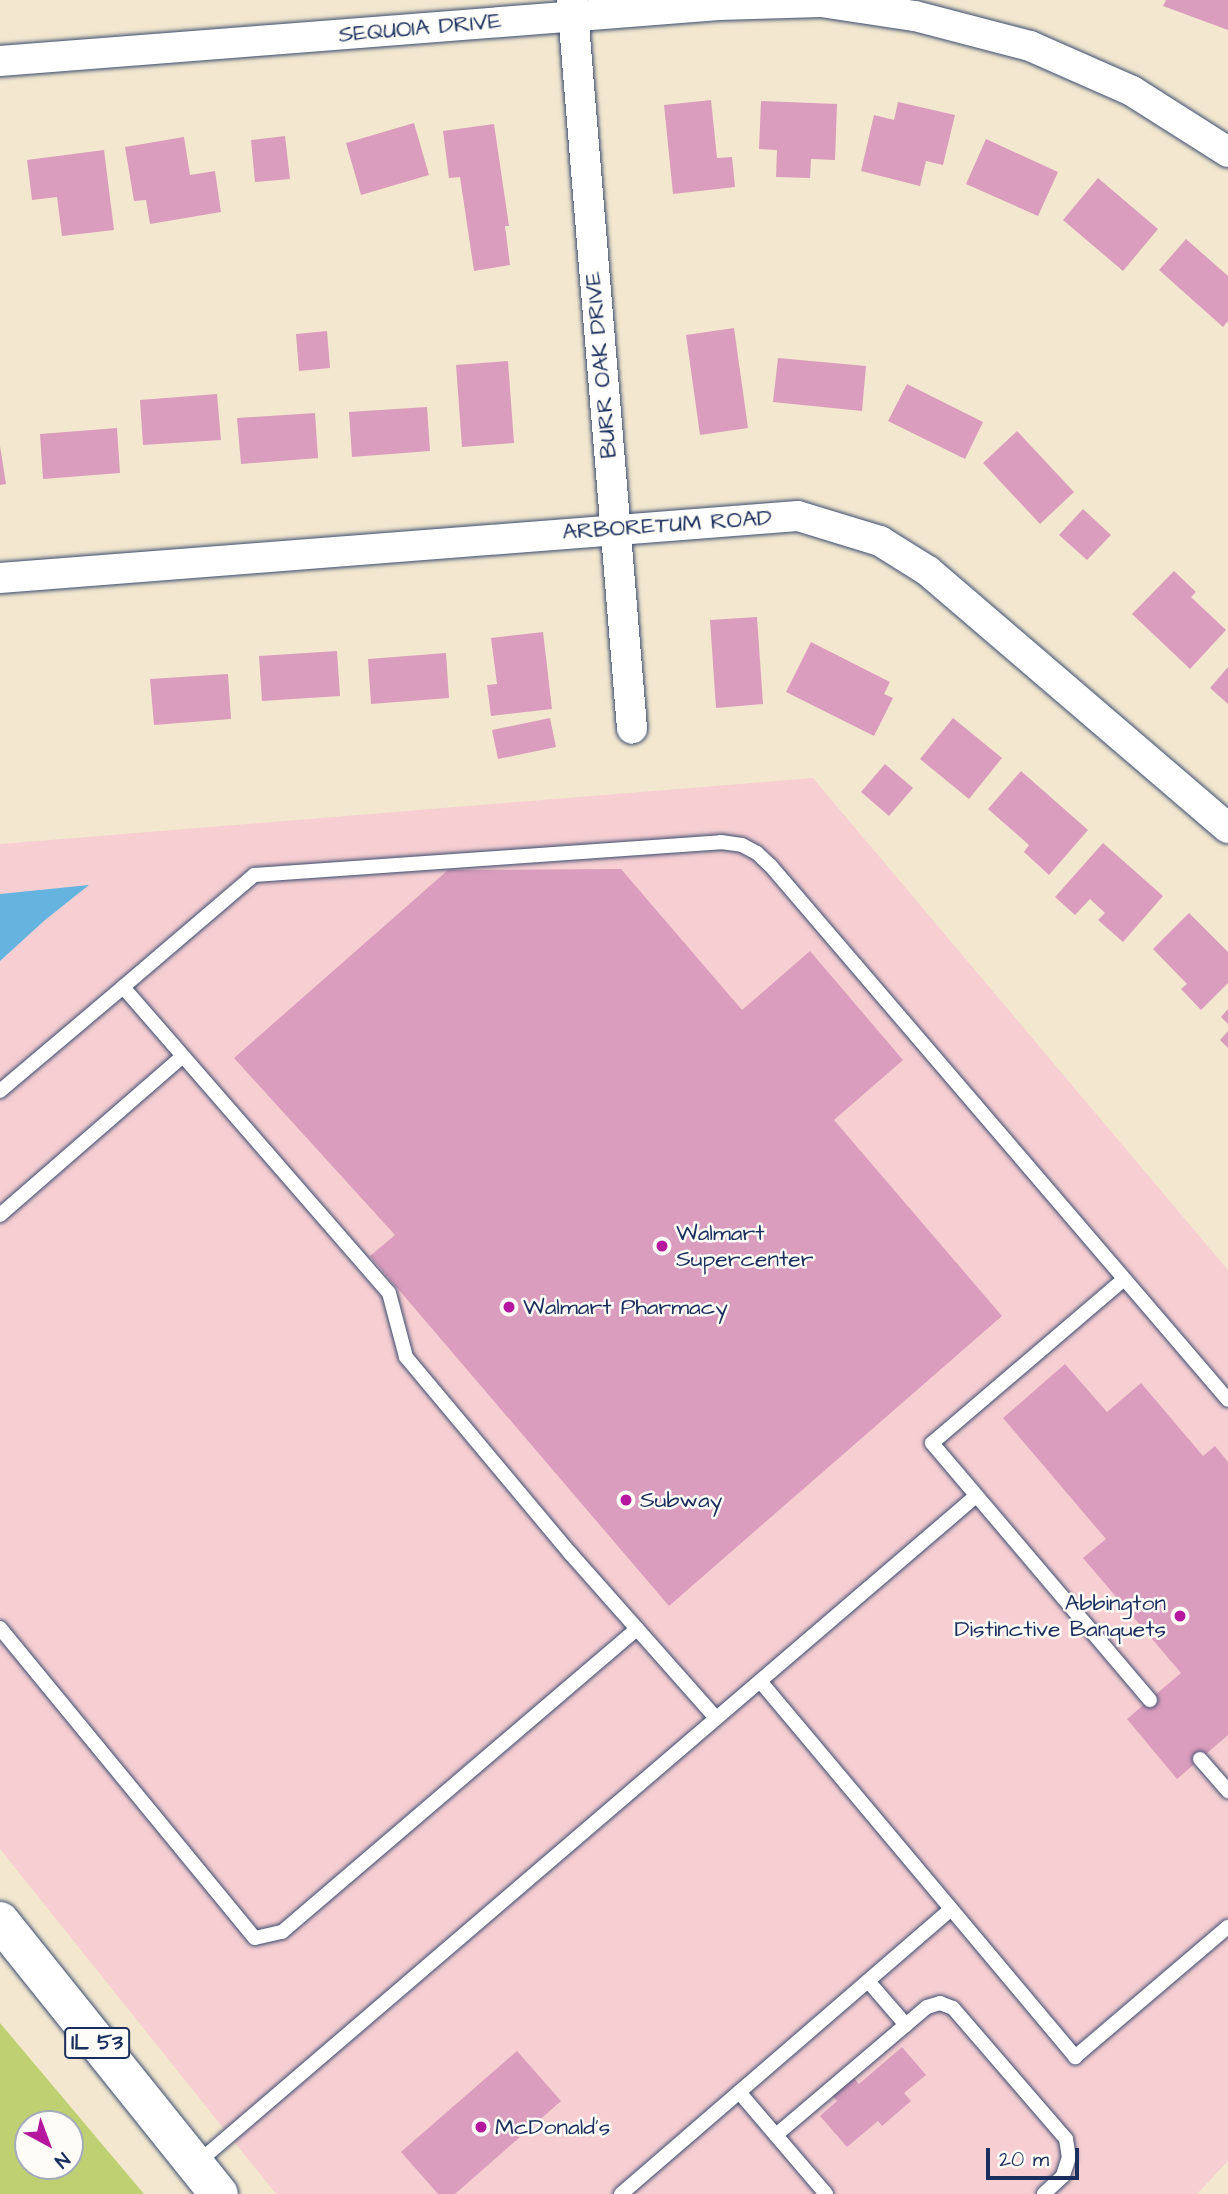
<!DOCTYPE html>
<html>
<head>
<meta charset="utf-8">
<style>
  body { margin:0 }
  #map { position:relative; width:1228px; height:2194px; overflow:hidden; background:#f3e8cf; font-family:"Architects Daughter",sans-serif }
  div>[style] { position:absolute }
  .built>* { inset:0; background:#f7cfd2 }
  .green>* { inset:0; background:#bfd073 }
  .water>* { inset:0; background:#65b4df }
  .building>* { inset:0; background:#da9dbd }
  .roads { filter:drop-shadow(0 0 2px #3b4b6f) drop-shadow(0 0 2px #3b4b6f) }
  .lane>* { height:14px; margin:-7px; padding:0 7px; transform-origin:7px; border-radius:7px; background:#fff }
  .street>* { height:30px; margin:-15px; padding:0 15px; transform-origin:15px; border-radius:15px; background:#fff }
  .primary>* { height:38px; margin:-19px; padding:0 19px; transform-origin:19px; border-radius:19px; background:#fff }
  .dots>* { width:19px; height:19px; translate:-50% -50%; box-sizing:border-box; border:4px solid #fdfcf7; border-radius:50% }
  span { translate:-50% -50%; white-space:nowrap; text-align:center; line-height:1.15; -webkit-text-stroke:5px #fdfcf7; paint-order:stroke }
  .shield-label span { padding:2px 5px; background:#fdfcf7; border:2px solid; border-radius:5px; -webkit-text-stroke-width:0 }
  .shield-label { font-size:21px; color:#1b2f5e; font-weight:700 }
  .street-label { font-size:23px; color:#1b2f5e }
  .poi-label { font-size:23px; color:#1b2f5e }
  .left { translate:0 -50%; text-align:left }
  .right { translate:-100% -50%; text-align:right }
  .north { position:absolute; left:14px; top:2110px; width:70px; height:70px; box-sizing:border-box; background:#fdfcf7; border:2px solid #a3aaba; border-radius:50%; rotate:139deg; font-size:19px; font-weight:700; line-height:28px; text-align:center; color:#1b2f5e }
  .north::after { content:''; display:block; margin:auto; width:24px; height:32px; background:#b5179e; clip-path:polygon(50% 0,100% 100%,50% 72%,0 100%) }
  .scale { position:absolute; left:986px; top:2148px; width:93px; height:32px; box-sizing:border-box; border:4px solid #1b2f5e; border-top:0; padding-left:9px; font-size:21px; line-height:24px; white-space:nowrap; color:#1b2f5e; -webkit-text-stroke:5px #fdfcf7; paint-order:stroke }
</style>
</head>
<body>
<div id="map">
  <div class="built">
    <i style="clip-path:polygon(813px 778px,1228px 1270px,1228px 2161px,1197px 2194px,276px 2194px,0 1849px,0 844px)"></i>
  </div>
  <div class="green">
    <i style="clip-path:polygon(evenodd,0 2023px,144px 2194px,0 2194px,0 2023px,70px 2124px,70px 2166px,28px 2166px,28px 2124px,70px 2124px)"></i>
  </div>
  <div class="water">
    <i style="clip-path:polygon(89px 885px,45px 920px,0 961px,0 894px)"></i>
  </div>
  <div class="building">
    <i style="clip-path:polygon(1166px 0,1228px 0,1228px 30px,1163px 6px)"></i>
    <i style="clip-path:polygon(711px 100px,717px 158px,732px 157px,735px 187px,673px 194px,664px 105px)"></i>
    <i style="clip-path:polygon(761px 101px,837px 104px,835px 160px,811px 159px,810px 178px,776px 177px,777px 150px,759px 149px)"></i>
    <i style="clip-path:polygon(898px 102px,955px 115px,943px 165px,926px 161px,920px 186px,861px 171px,874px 115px,894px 120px)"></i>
    <i style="clip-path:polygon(414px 123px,429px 175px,361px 195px,346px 143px)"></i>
    <i style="clip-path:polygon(494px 124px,509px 226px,505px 226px,510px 265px,474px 271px,460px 177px,449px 178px,443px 131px)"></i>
    <i style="clip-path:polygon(285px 136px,290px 179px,255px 182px,251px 140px)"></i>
    <i style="clip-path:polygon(184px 137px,190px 175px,215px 171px,221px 212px,150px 224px,146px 200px,134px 201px,125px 147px)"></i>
    <i style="clip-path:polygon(986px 139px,1058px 172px,1038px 216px,966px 184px)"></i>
    <i style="clip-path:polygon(104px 150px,114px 230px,62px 236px,57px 197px,32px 200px,27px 160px)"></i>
    <i style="clip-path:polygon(1098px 178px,1158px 229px,1123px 271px,1063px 220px)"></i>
    <i style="clip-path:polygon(1186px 239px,1228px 276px,1228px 321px,1223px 327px,1159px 270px)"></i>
    <i style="clip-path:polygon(734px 328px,748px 428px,700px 435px,686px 335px)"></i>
    <i style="clip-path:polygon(327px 331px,330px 368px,299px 371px,296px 334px)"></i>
    <i style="clip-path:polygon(778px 358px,866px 366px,862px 411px,773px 402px)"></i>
    <i style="clip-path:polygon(508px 361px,514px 443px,462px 447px,456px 365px)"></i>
    <i style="clip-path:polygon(907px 384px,983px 422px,965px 459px,888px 421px)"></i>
    <i style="clip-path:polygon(217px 394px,221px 440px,143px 445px,140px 400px)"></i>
    <i style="clip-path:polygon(427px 407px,430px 451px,352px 457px,349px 412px)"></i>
    <i style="clip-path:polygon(315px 413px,318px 458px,241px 464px,237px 418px)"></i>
    <i style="clip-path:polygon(117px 428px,120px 473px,43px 479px,40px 434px)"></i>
    <i style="clip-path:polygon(1017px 431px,1074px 492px,1040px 524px,983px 463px)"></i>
    <i style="clip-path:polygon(0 446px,6px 484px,0 485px)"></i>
    <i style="clip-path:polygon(1083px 509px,1111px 535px,1087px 560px,1059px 535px)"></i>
    <i style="clip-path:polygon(1174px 571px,1196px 592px,1191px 597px,1226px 630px,1190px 669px,1132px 614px)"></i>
    <i style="clip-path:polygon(757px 617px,763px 704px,716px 708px,710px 620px)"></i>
    <i style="clip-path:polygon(543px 632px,552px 709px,491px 716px,487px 685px,497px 684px,491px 638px)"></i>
    <i style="clip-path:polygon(811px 642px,890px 682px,884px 694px,893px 698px,874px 736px,786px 692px)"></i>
    <i style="clip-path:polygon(337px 651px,340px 696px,262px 701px,259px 656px)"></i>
    <i style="clip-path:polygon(446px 653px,449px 698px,371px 704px,368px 659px)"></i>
    <i style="clip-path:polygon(1228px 667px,1228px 704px,1210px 688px)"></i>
    <i style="clip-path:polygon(228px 674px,231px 719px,154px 725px,150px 679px)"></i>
    <i style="clip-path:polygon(550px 718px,556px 747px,498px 759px,492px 730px)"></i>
    <i style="clip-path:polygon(953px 718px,1002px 758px,969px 799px,920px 759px)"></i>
    <i style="clip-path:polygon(885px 764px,913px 788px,889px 816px,861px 792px)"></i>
    <i style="clip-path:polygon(1021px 771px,1088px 830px,1049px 875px,1024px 852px,1029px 845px,988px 809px)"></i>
    <i style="clip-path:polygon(1103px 843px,1163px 896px,1123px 942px,1098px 920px,1105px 913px,1090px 899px,1075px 915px,1055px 897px)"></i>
    <i style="clip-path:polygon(621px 869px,742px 1010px,810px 951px,903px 1060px,834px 1120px,1002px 1316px,669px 1606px,370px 1256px,395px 1235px,234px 1058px,448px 870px)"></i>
    <i style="clip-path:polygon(1189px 913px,1228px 952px,1228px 983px,1201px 1010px,1181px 989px,1187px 984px,1153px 949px)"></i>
    <i style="clip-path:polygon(1228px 1009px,1228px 1024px,1221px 1017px)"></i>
    <i style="clip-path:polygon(1228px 1031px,1228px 1048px,1220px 1040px)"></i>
    <i style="clip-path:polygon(1065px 1364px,1107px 1412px,1141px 1383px,1203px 1456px,1215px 1446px,1228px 1462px,1228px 1735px,1177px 1779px,1127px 1719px,1181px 1673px,1083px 1558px,1106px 1539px,1003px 1418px)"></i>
    <i style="clip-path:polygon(902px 2047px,926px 2075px,904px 2093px,911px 2101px,882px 2126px,878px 2121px,847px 2147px,820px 2116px,837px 2101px,831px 2093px,851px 2075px,859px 2084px)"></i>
    <i style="clip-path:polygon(517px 2051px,561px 2101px,455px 2194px,438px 2194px,401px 2152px)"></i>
  </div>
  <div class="roads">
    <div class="lane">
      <i style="left:123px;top:987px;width:172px;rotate:-40.5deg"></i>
      <i style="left:254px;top:875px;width:468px;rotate:-4deg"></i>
      <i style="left:721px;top:842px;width:21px;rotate:8deg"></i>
      <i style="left:742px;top:845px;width:17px;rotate:28deg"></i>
      <i style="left:757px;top:853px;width:18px;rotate:43deg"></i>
      <i style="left:770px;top:865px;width:704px;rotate:49.43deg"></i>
      <i style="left:0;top:1091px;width:161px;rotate:-40.2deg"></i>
      <i style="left:123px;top:987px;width:405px;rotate:49deg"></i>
      <i style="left:389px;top:1293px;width:66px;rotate:75.1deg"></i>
      <i style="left:406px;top:1357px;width:256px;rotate:50.1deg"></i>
      <i style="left:570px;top:1553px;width:220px;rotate:48.5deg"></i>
      <i style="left:0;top:1215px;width:242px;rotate:-41deg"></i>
      <i style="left:1123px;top:1280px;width:251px;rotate:139.5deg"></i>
      <i style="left:932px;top:1443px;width:337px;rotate:49.7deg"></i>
      <i style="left:0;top:1628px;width:401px;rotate:50.6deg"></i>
      <i style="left:255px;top:1938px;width:28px;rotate:-13deg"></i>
      <i style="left:282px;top:1932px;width:467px;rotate:-40.5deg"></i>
      <i style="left:760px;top:1681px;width:491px;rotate:50deg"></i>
      <i style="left:1075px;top:2057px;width:201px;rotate:-40.4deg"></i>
      <i style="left:1200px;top:1759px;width:43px;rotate:48.8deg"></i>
      <i style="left:868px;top:1981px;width:58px;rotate:49.2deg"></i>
      <i style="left:739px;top:2092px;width:134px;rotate:49.5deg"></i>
      <i style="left:776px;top:2135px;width:198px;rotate:-40.3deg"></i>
      <i style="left:927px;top:2007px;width:14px;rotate:-17deg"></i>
      <i style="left:940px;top:2003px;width:14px;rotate:21deg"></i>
      <i style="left:953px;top:2008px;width:173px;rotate:49.2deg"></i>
      <i style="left:1066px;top:2139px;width:18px;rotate:81deg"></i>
      <i style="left:1069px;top:2157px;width:20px;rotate:108deg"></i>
      <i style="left:1063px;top:2176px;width:26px;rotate:137deg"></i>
      <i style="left:196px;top:2164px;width:1027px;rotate:-40.58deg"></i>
      <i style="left:621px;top:2194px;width:436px;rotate:-40.8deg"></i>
    </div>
    <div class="street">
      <i style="left:572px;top:0;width:731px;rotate:85.29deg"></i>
      <i style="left:0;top:61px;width:721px;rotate:-4.45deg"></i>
      <i style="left:719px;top:5px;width:102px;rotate:-1.7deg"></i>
      <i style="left:821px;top:2px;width:95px;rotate:8.5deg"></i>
      <i style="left:915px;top:16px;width:119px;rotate:14.6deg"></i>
      <i style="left:1030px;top:46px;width:111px;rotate:23.8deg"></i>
      <i style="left:1132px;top:91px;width:114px;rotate:32.4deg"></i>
      <i style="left:0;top:578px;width:800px;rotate:-4.44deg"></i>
      <i style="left:798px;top:516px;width:86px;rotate:17deg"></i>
      <i style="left:880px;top:541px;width:57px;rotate:32deg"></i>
      <i style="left:928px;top:571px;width:395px;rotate:40.6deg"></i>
    </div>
    <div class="primary">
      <i style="left:0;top:1921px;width:350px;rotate:51.3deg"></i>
    </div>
  </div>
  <div class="dots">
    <i style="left:662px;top:1246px;background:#b5179e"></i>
    <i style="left:509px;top:1307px;background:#b5179e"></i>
    <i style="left:626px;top:1500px;background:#b5179e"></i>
    <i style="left:1180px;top:1616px;background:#b5179e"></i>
    <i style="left:481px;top:2127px;background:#b5179e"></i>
  </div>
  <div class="shield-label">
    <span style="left:97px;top:2043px">IL 53</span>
  </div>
  <div class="street-label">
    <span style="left:420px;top:28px;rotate:-5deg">SEQUOIA DRIVE</span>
    <span style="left:601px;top:365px;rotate:-95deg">BURR OAK DRIVE</span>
    <span style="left:667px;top:525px;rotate:-4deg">ARBORETUM ROAD</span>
  </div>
  <div class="poi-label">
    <span class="left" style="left:676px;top:1246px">Walmart<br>Supercenter</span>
    <span class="left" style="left:523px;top:1307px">Walmart Pharmacy</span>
    <span class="left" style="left:640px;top:1500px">Subway</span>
    <span class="right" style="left:1166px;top:1616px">Abbington<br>Distinctive Banquets</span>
    <span class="left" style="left:495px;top:2127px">McDonald's</span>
  </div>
  <div class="north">N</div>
  <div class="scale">20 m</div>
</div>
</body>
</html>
